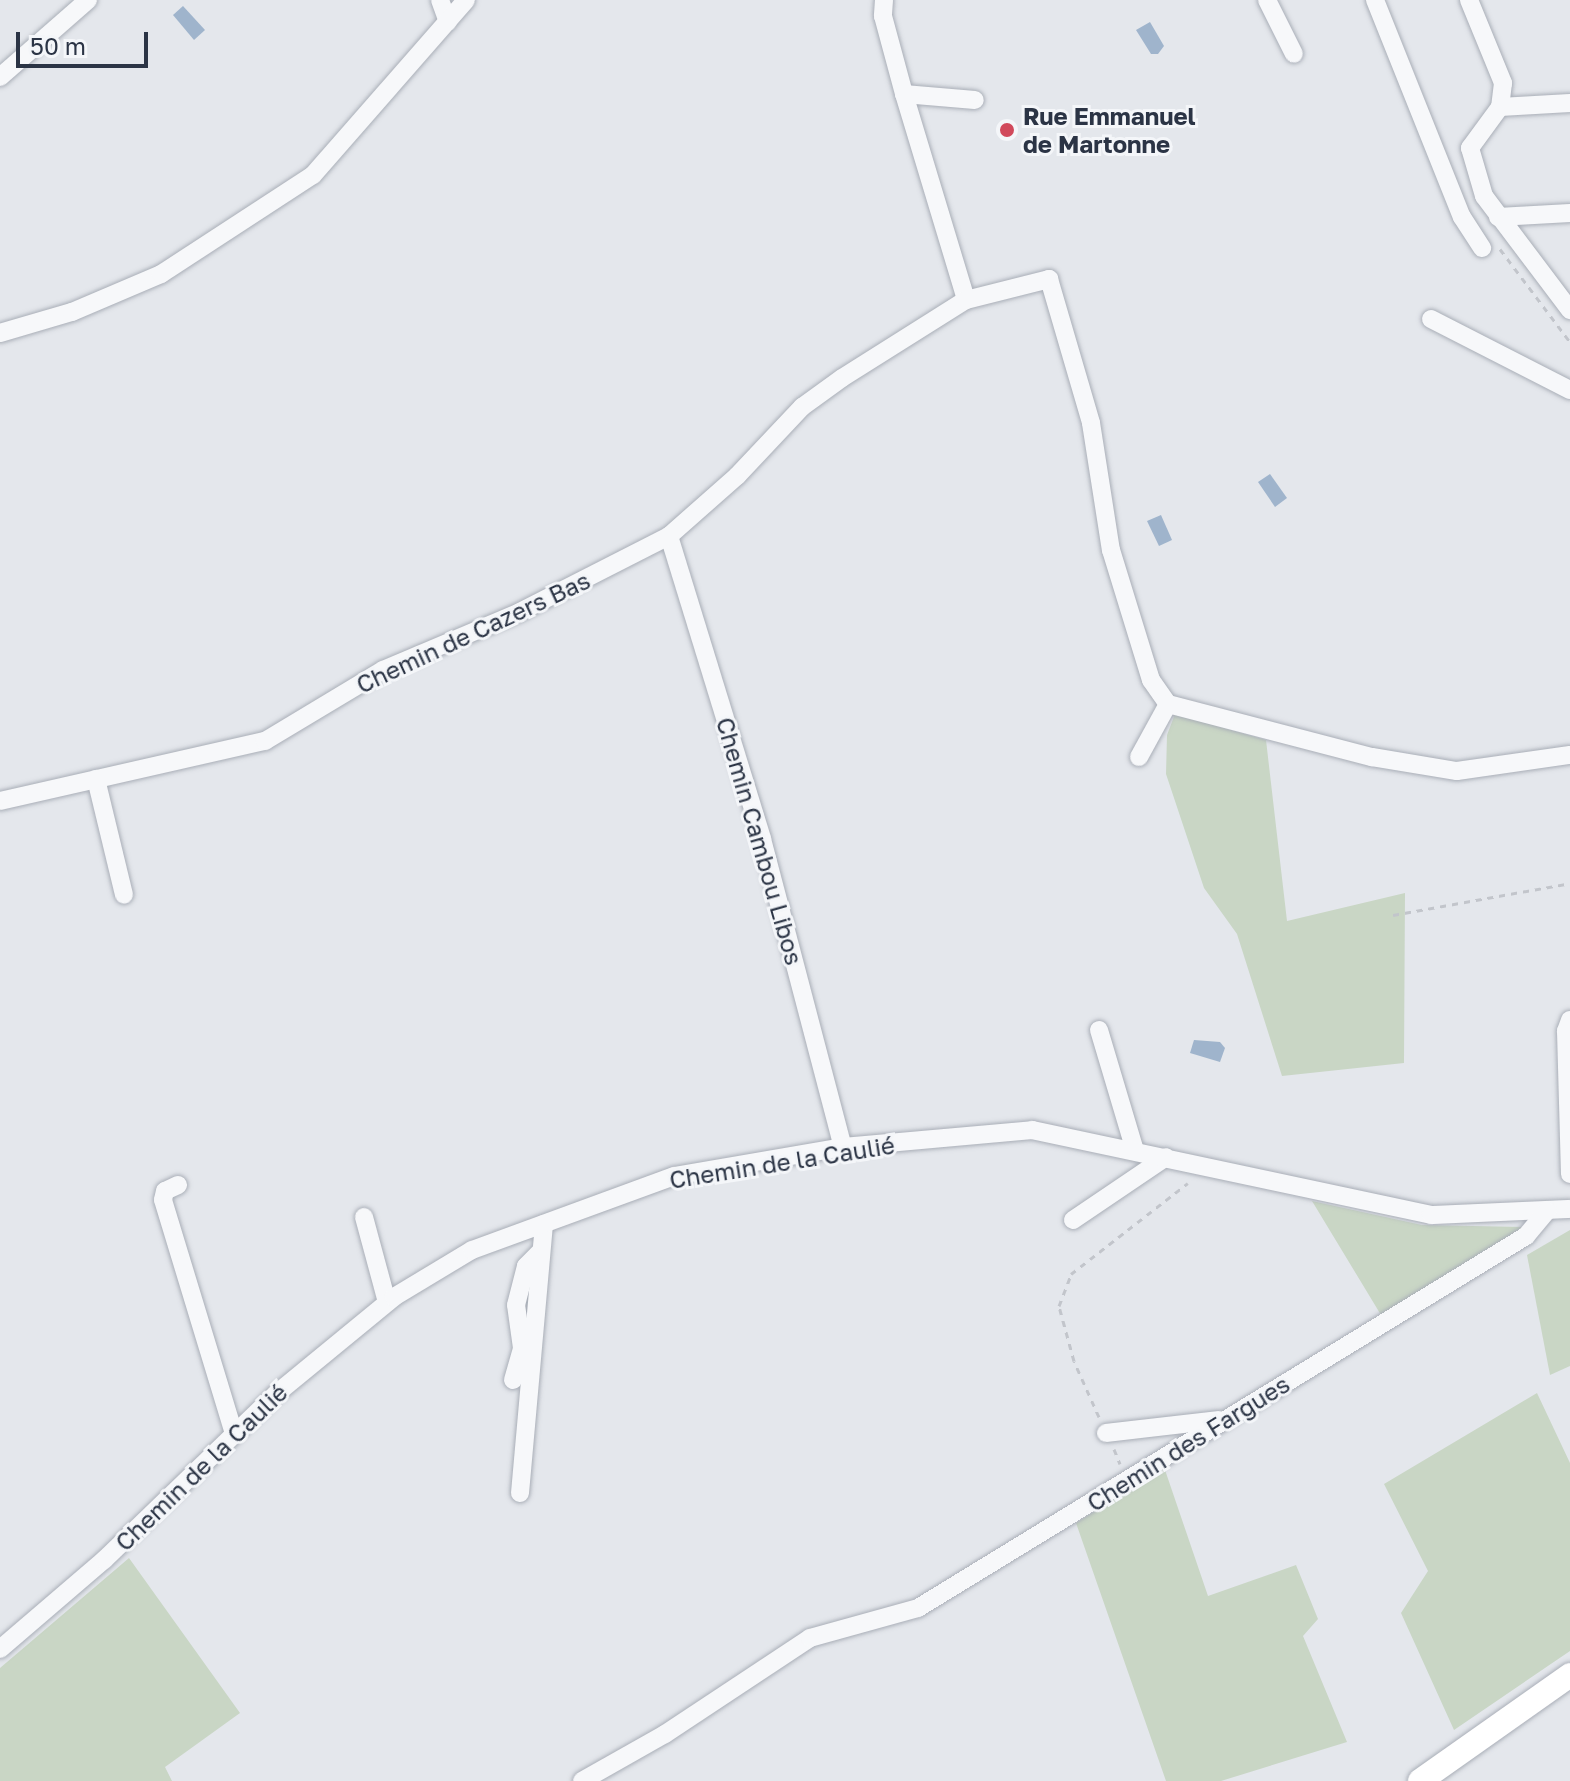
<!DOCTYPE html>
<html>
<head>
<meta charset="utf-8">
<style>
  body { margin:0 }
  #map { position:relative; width:1570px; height:1781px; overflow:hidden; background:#e4e7ec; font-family:"Golos Text",sans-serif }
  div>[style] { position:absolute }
  .green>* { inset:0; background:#c9d6c5 }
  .water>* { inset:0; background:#9fb4cc }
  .path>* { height:3px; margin-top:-1.5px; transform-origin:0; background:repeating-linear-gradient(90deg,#c2c5cb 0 6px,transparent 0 12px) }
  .roads { filter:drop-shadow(0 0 2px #a9aeb7) drop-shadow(0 0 2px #a9aeb7) }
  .minor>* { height:18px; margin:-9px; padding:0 9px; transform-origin:9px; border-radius:9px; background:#f7f8fa }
  .major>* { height:24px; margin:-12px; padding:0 12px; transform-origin:12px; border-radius:12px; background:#fff }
  .dots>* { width:22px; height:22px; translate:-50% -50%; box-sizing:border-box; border:4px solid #f4f6f9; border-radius:50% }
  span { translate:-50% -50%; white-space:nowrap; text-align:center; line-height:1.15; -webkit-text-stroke:6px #f4f6f9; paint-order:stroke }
  .poi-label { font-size:24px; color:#2b3445; font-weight:700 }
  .left { translate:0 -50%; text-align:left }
  .street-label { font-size:24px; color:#2b3445 }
  .scale { position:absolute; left:16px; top:32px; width:132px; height:36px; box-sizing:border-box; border:4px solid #2b3445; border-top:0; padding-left:10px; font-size:24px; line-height:28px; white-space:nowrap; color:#2b3445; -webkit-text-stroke:6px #f4f6f9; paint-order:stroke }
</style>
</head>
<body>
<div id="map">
  <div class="green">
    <div style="clip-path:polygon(1175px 714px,1266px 740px,1287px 921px,1405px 893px,1404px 1063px,1282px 1076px,1237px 934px,1204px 888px,1166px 774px,1167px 735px)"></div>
    <div style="clip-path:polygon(1312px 1201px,1422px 1225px,1523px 1227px,1381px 1315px)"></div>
    <div style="clip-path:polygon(1570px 1230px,1570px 1366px,1550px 1375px,1527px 1255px)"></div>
    <div style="clip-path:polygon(1537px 1393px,1570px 1463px,1570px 1651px,1454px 1730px,1401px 1613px,1428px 1571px,1384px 1484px)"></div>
    <div style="clip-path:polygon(1164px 1467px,1208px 1596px,1296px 1565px,1318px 1619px,1303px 1636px,1347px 1742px,1221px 1781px,1166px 1781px,1076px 1523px)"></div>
    <div style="clip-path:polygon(129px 1558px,240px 1713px,165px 1767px,172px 1781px,0 1781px,0 1668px)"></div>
  </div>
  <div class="water">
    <div style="clip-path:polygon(183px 6px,205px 30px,194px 40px,173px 15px)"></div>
    <div style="clip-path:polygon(1150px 22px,1164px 46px,1158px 54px,1151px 54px,1136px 30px)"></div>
    <div style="clip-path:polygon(1270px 474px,1287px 498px,1275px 507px,1258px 482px)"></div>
    <div style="clip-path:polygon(1161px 515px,1172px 540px,1159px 546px,1147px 521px)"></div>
    <div style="clip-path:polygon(1194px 1040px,1220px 1042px,1225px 1048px,1220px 1062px,1190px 1053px)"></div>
  </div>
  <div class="path">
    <div style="left:1500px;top:249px;width:116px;rotate:53deg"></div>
    <div style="left:1393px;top:915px;width:180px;rotate:-10.2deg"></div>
    <div style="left:1099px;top:1417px;width:61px;rotate:-114.1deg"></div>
    <div style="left:1074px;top:1361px;width:57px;rotate:-105.3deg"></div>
    <div style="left:1059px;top:1306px;width:34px;rotate:-69deg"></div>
    <div style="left:1071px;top:1274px;width:148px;rotate:-37.9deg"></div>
    <div style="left:1114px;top:1449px;width:16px;rotate:68deg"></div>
  </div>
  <div class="roads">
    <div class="minor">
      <div style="left:440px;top:0;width:23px;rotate:70deg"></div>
      <div style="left:884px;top:0;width:16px;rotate:94deg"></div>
      <div style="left:883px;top:16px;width:81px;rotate:74.9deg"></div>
      <div style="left:904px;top:94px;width:215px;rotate:73.2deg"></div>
      <div style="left:1267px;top:0;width:60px;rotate:63.4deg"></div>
      <div style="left:1375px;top:0;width:234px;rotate:68.2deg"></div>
      <div style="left:1462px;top:217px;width:37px;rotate:57deg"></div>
      <div style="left:1469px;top:0;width:90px;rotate:67.7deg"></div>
      <div style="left:1503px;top:83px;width:24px;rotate:97deg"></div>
      <div style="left:1500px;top:107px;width:51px;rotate:126.2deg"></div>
      <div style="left:1470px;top:148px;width:50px;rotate:73.7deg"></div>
      <div style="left:1484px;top:196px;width:143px;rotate:53deg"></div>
      <div style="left:0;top:77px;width:117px;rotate:-41.2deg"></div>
      <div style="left:904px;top:94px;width:71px;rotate:4.8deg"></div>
      <div style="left:1500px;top:107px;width:70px;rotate:-3.3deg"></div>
      <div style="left:1498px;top:217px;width:72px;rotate:-3.2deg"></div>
      <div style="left:1431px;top:319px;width:156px;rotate:27.1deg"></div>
      <div style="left:0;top:333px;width:75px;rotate:-16.3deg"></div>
      <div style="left:72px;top:312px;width:97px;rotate:-23.1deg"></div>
      <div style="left:161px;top:274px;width:181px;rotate:-33.1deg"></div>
      <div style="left:313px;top:175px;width:232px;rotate:-48.8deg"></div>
      <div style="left:669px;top:536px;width:317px;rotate:72.9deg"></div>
      <div style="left:762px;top:839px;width:318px;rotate:75.3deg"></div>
      <div style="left:1139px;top:757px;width:60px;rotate:-61.3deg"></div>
      <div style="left:96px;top:779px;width:119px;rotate:76.4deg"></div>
      <div style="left:0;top:801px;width:272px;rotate:-12.8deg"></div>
      <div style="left:265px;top:741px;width:138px;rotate:-31deg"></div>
      <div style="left:383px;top:670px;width:149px;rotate:-22.9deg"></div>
      <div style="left:520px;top:612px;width:167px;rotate:-27deg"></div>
      <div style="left:669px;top:536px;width:91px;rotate:-41.4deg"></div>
      <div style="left:737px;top:476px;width:95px;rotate:-46.7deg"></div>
      <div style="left:802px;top:407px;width:49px;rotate:-35.9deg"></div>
      <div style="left:842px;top:378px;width:146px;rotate:-32.2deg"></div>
      <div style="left:966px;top:300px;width:86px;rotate:-14.2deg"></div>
      <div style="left:1049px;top:279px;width:150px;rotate:73.7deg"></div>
      <div style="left:1091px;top:423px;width:129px;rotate:81.1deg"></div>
      <div style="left:1111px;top:550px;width:136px;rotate:72.9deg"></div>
      <div style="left:1151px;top:680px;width:29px;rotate:55deg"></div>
      <div style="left:1168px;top:704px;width:211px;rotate:14.6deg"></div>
      <div style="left:1372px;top:757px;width:86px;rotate:9.4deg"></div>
      <div style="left:1457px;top:771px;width:114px;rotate:-8.1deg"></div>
      <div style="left:1570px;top:1020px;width:12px;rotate:110deg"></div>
      <div style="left:1566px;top:1031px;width:143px;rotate:88.4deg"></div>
      <div style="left:1099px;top:1030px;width:126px;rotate:73.4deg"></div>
      <div style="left:178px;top:1185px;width:14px;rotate:155deg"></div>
      <div style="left:165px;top:1191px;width:9px;rotate:103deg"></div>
      <div style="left:163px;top:1200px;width:245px;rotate:73.1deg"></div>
      <div style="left:364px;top:1217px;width:88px;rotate:74.9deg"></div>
      <div style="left:1073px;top:1220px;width:112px;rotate:-34.1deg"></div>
      <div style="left:513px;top:1380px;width:33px;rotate:-74deg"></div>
      <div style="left:522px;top:1348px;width:43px;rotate:-97.9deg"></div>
      <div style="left:516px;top:1305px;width:40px;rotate:-75.6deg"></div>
      <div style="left:526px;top:1266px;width:21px;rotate:-45deg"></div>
      <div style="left:1106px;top:1433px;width:114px;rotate:-6.6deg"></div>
      <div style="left:520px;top:1493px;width:270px;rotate:-84.9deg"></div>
      <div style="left:0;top:1649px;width:137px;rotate:-40.6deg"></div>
      <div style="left:104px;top:1560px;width:239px;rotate:-44deg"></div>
      <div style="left:276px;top:1394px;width:153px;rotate:-39.4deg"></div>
      <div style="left:394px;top:1297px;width:91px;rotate:-31.1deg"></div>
      <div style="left:472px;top:1250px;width:215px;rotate:-20.1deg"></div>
      <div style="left:674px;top:1176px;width:171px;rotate:-9.7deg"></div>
      <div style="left:843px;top:1147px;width:190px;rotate:-5.1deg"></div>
      <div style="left:1032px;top:1130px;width:408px;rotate:12deg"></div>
      <div style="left:1431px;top:1215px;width:139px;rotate:-2.5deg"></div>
      <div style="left:582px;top:1781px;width:95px;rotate:-29.5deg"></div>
      <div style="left:665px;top:1734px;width:174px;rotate:-33.5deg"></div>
      <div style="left:810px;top:1638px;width:112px;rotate:-15.5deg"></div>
      <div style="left:918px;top:1608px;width:713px;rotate:-31.46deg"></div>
      <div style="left:1526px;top:1236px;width:33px;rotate:-50deg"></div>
    </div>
    <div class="major">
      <div style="left:1420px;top:1781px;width:184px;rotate:-35.2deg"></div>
    </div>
  </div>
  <div class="dots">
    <div style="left:1007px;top:130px;background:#d1495b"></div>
  </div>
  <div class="poi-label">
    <span class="left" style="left:1023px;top:130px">Rue Emmanuel<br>de Martonne</span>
  </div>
  <div class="street-label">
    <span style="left:473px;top:632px;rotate:-25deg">Chemin de Cazers Bas</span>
    <span style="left:760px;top:841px;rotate:74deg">Chemin Cambou Libos</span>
    <span style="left:782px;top:1162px;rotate:-9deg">Chemin de la Caulié</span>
    <span style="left:1188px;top:1443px;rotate:-32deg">Chemin des Fargues</span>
    <span style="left:201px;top:1467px;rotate:-44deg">Chemin de la Caulié</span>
  </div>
  <div class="scale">50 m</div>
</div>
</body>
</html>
